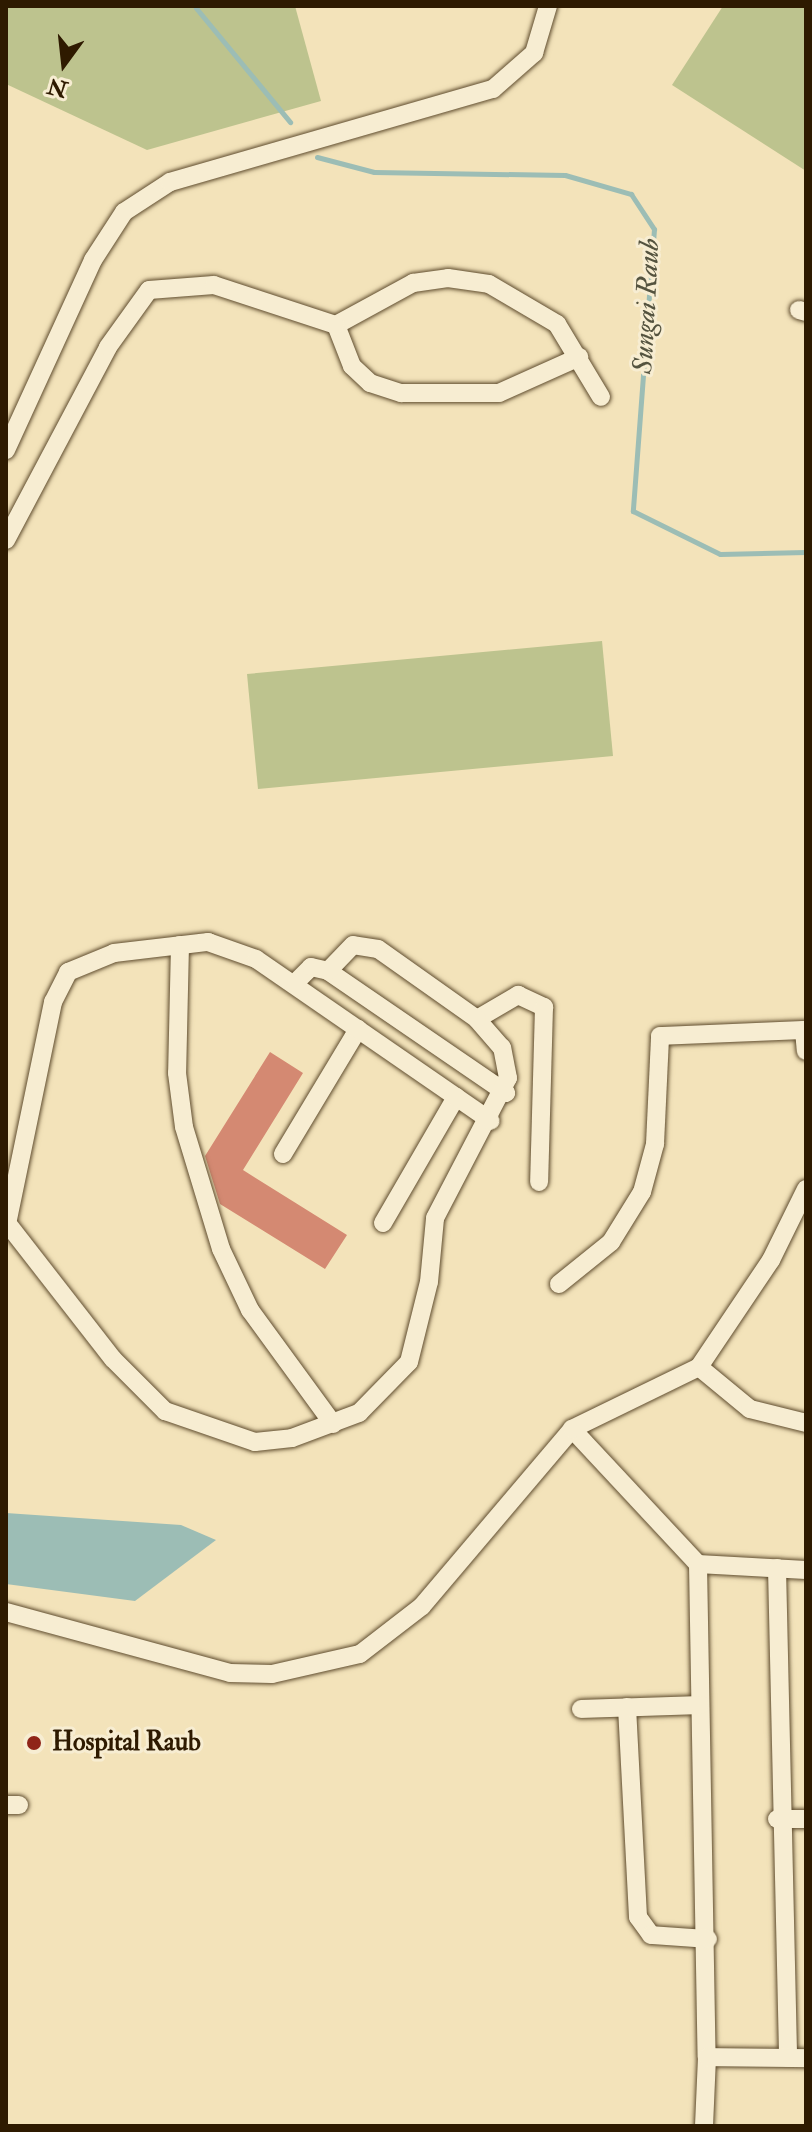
<!DOCTYPE html>
<html>
<head>
<meta charset="utf-8">
<style>
  body { margin:0 }
  #map { position:relative; width:812px; height:2132px; overflow:hidden; background:#f3e3ba; font-family:"IM FELL Double Pica",serif }
  div>[style] { position:absolute }
  .green>* { inset:0; background:#bdc38e }
  .water>* { inset:0; background:#9cbdb5 }
  .stream>* { height:5px; margin:-2.5px; padding:0 2.5px; transform-origin:2.5px; border-radius:2.5px; background:#9cbdb5 }
  .building>* { inset:0; background:#d48972 }
  .roads { filter:drop-shadow(0 0 2px #5f4c2e) drop-shadow(0 0 2px #5f4c2e) }
  .minor>* { height:18px; margin:-9px; padding:0 9px; transform-origin:9px; border-radius:9px; background:#f7edd2 }
  .dots>* { width:22px; height:22px; translate:-50% -50%; box-sizing:border-box; border:4px solid #f7edd2; border-radius:50% }
  span { translate:-50% -50%; white-space:nowrap; text-align:center; line-height:1.15; -webkit-text-stroke:6px #f7edd2; paint-order:stroke }
  .poi-label { font-size:26px; color:#2e1a00; font-weight:700 }
  .left { translate:0 -50%; text-align:left }
  .water-label { font-size:28px; color:#54533f; font-style:italic }
  .frame { position:absolute; inset:0; border:8px solid #2e1a00; pointer-events:none }
  .north { position:absolute; left:24px; top:24px; width:80px; height:80px; -webkit-text-stroke:6px #f7edd2; paint-order:stroke; rotate:195deg; font-size:22px; font-weight:700; line-height:32px; text-align:center; color:#2e1a00 }
  .north::after { content:''; display:block; margin:auto; width:28px; height:36px; background:#2e1a00; clip-path:polygon(50% 0,100% 100%,50% 72%,0 100%) }
</style>
</head>
<body>
<div id="map">
  <div class="green">
    <div style="clip-path:polygon(6px 6px,295px 6px,321px 101px,147px 150px,6px 84px)"></div>
    <div style="clip-path:polygon(723px 6px,806px 6px,806px 171px,672px 85px)"></div>
    <div style="clip-path:polygon(602px 641px,613px 756px,258px 789px,247px 674px)"></div>
  </div>
  <div class="water">
    <div style="clip-path:polygon(6px 1513px,181px 1525px,216px 1540px,135px 1601px,6px 1584px)"></div>
  </div>
  <div class="stream">
    <div style="left:196px;top:8px;width:148px;rotate:50.5deg"></div>
    <div style="left:317px;top:157px;width:59px;rotate:14.7deg"></div>
    <div style="left:374px;top:172px;width:191px;rotate:0.9deg"></div>
    <div style="left:565px;top:175px;width:69px;rotate:16.1deg"></div>
    <div style="left:631px;top:194px;width:42px;rotate:56.7deg"></div>
    <div style="left:654px;top:229px;width:283px;rotate:94.3deg"></div>
    <div style="left:633px;top:511px;width:97px;rotate:26.3deg"></div>
    <div style="left:720px;top:554px;width:86px;rotate:-1.3deg"></div>
  </div>
  <div class="building">
    <div style="clip-path:polygon(270px 1052px,303px 1073px,243px 1170px,347px 1235px,325px 1269px,220px 1204px,205px 1156px)"></div>
  </div>
  <div class="roads">
    <div class="minor">
      <div style="left:799px;top:310px;width:7px;rotate:16deg"></div>
      <div style="left:336px;top:325px;width:88px;rotate:-28.6deg"></div>
      <div style="left:413px;top:283px;width:35px;rotate:-8deg"></div>
      <div style="left:448px;top:278px;width:41px;rotate:8.3deg"></div>
      <div style="left:489px;top:284px;width:79px;rotate:30.5deg"></div>
      <div style="left:557px;top:324px;width:85px;rotate:58.9deg"></div>
      <div style="left:336px;top:325px;width:44px;rotate:68.7deg"></div>
      <div style="left:352px;top:366px;width:25px;rotate:43deg"></div>
      <div style="left:370px;top:383px;width:33px;rotate:18deg"></div>
      <div style="left:401px;top:393px;width:98px"></div>
      <div style="left:499px;top:393px;width:88px;rotate:-24.2deg"></div>
      <div style="left:6px;top:450px;width:209px;rotate:-65.4deg"></div>
      <div style="left:93px;top:260px;width:57px;rotate:-57.1deg"></div>
      <div style="left:124px;top:212px;width:55px;rotate:-33.1deg"></div>
      <div style="left:170px;top:182px;width:336px;rotate:-16.1deg"></div>
      <div style="left:493px;top:89px;width:55px;rotate:-41.3deg"></div>
      <div style="left:534px;top:53px;width:49px;rotate:-73.4deg"></div>
      <div style="left:6px;top:540px;width:218px;rotate:-62.1deg"></div>
      <div style="left:108px;top:347px;width:70px;rotate:-54.3deg"></div>
      <div style="left:149px;top:290px;width:65px;rotate:-4.4deg"></div>
      <div style="left:214px;top:285px;width:128px;rotate:18.2deg"></div>
      <div style="left:180px;top:945px;width:128px;rotate:91.3deg"></div>
      <div style="left:177px;top:1073px;width:54px;rotate:82.6deg"></div>
      <div style="left:184px;top:1127px;width:127px;rotate:73.1deg"></div>
      <div style="left:221px;top:1249px;width:68px;rotate:64.6deg"></div>
      <div style="left:250px;top:1310px;width:141px;rotate:53.9deg"></div>
      <div style="left:294px;top:984px;width:24px;rotate:-45deg"></div>
      <div style="left:311px;top:967px;width:17px;rotate:13deg"></div>
      <div style="left:328px;top:971px;width:216px;rotate:34.4deg"></div>
      <div style="left:477px;top:1019px;width:48px;rotate:-30.3deg"></div>
      <div style="left:518px;top:995px;width:29px;rotate:25deg"></div>
      <div style="left:544px;top:1007px;width:175px;rotate:91.6deg"></div>
      <div style="left:804px;top:1030px;width:21px;rotate:85deg"></div>
      <div style="left:283px;top:1154px;width:146px;rotate:-59deg"></div>
      <div style="left:7px;top:1223px;width:172px;rotate:52.1deg"></div>
      <div style="left:113px;top:1359px;width:74px;rotate:45deg"></div>
      <div style="left:165px;top:1411px;width:95px;rotate:19deg"></div>
      <div style="left:255px;top:1442px;width:37px;rotate:-6deg"></div>
      <div style="left:292px;top:1438px;width:72px;rotate:-20.5deg"></div>
      <div style="left:359px;top:1413px;width:71px;rotate:-45.6deg"></div>
      <div style="left:409px;top:1362px;width:82px;rotate:-76deg"></div>
      <div style="left:429px;top:1282px;width:64px;rotate:-84.6deg"></div>
      <div style="left:435px;top:1218px;width:158px;rotate:-62.5deg"></div>
      <div style="left:508px;top:1078px;width:31px;rotate:-101deg"></div>
      <div style="left:502px;top:1048px;width:38px;rotate:-131deg"></div>
      <div style="left:477px;top:1019px;width:121px;rotate:-144.7deg"></div>
      <div style="left:378px;top:949px;width:25px;rotate:-171deg"></div>
      <div style="left:353px;top:945px;width:36px;rotate:134deg"></div>
      <div style="left:383px;top:1223px;width:146px;rotate:-59.9deg"></div>
      <div style="left:6px;top:1229px;width:232px;rotate:-78.3deg"></div>
      <div style="left:53px;top:1002px;width:34px;rotate:-63deg"></div>
      <div style="left:68px;top:972px;width:50px;rotate:-22.4deg"></div>
      <div style="left:114px;top:953px;width:95px;rotate:-6.7deg"></div>
      <div style="left:208px;top:942px;width:51px;rotate:19.5deg"></div>
      <div style="left:256px;top:959px;width:285px;rotate:34.6deg"></div>
      <div style="left:559px;top:1284px;width:67px;rotate:-38.9deg"></div>
      <div style="left:611px;top:1242px;width:59px;rotate:-58.2deg"></div>
      <div style="left:642px;top:1192px;width:50px;rotate:-74.8deg"></div>
      <div style="left:655px;top:1144px;width:108px;rotate:-87.3deg"></div>
      <div style="left:660px;top:1036px;width:146px;rotate:-2.4deg"></div>
      <div style="left:699px;top:1367px;width:66px;rotate:39.5deg"></div>
      <div style="left:750px;top:1409px;width:58px;rotate:14deg"></div>
      <div style="left:572px;top:1429px;width:185px;rotate:47deg"></div>
      <div style="left:698px;top:1564px;width:108px;rotate:3.2deg"></div>
      <div style="left:698px;top:1564px;width:493px;rotate:89deg"></div>
      <div style="left:777px;top:1568px;width:490px;rotate:88.7deg"></div>
      <div style="left:6px;top:1612px;width:232px;rotate:15.2deg"></div>
      <div style="left:230px;top:1673px;width:42px;rotate:1.4deg"></div>
      <div style="left:272px;top:1674px;width:90px;rotate:-12.8deg"></div>
      <div style="left:360px;top:1654px;width:78px;rotate:-37.7deg"></div>
      <div style="left:422px;top:1606px;width:232px;rotate:-49.7deg"></div>
      <div style="left:572px;top:1429px;width:141px;rotate:-26deg"></div>
      <div style="left:699px;top:1367px;width:129px;rotate:-56.1deg"></div>
      <div style="left:771px;top:1260px;width:79px;rotate:-63.8deg"></div>
      <div style="left:627px;top:1707px;width:210px;rotate:87deg"></div>
      <div style="left:638px;top:1917px;width:22px;rotate:54deg"></div>
      <div style="left:651px;top:1935px;width:57px;rotate:4deg"></div>
      <div style="left:581px;top:1709px;width:119px;rotate:-1.9deg"></div>
      <div style="left:6px;top:1805px;width:13px"></div>
      <div style="left:777px;top:1819px;width:29px"></div>
      <div style="left:704px;top:2126px;width:69px;rotate:-87.5deg"></div>
      <div style="left:707px;top:2057px;width:99px;rotate:0.6deg"></div>
    </div>
  </div>
  <div class="dots">
    <div style="left:34px;top:1743px;background:#8f2418"></div>
  </div>
  <div class="poi-label">
    <span class="left" style="left:52px;top:1743px">Hospital Raub</span>
  </div>
  <div class="water-label">
    <span style="left:647px;top:306px;rotate:-87deg">Sungai Raub</span>
  </div>
  <div class="frame"></div>
  <div class="north">N</div>
</div>
</body>
</html>
